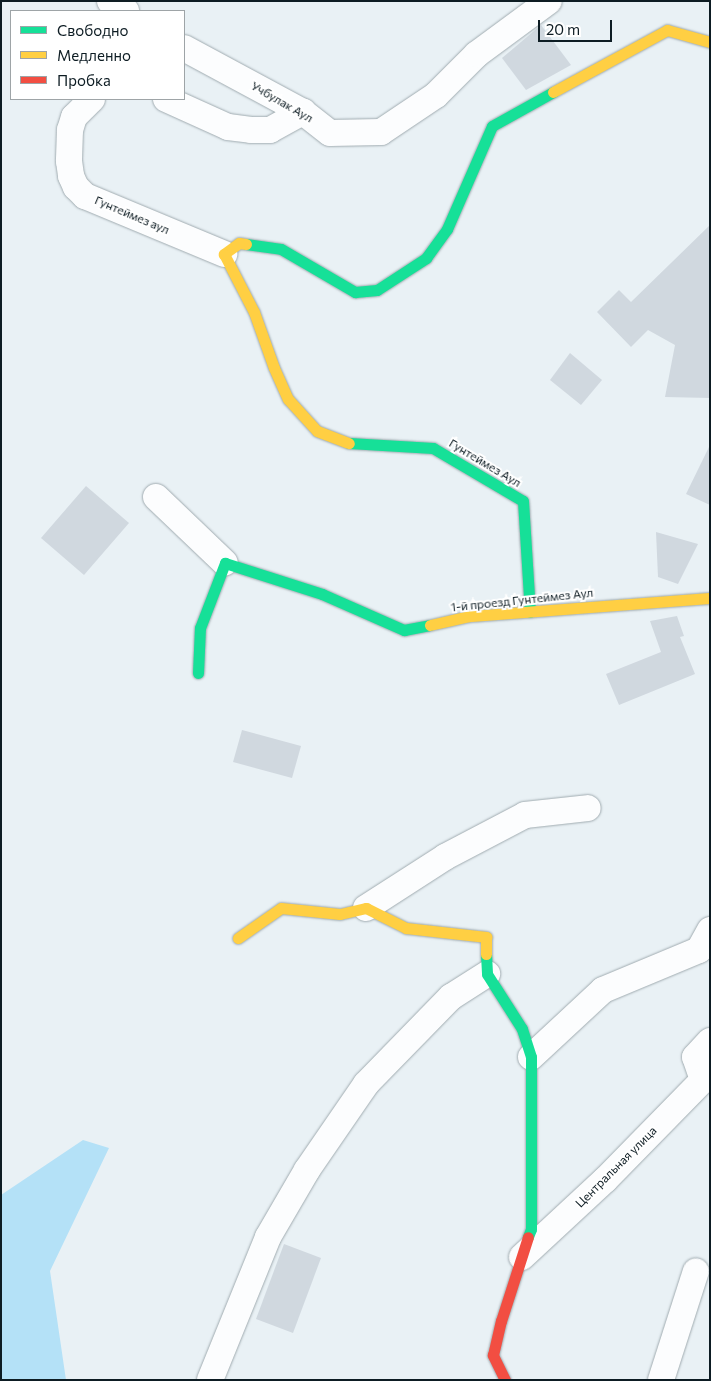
<!DOCTYPE html>
<html>
<head>
<meta charset="utf-8">
<style>
  body { margin:0 }
  #map { position:relative; width:711px; height:1381px; overflow:hidden; background:#e9f1f5; font-family:Commissioner,sans-serif }
  div>[style] { position:absolute }
  .green>* { inset:0; background:#b4e1f7 }
  .building>* { inset:0; background:#d0d8df }
  .roads { filter:drop-shadow(0 0 1px #a0abb0) drop-shadow(0 0 1px #a0abb0) }
  .street>* { height:26px; margin:-13px; padding:0 13px; transform-origin:13px; border-radius:13px; background:#fcfdfe }
  .fast>* { height:11px; margin:-5.5px; padding:0 5.5px; transform-origin:5.5px; border-radius:5.5px; background:#16e098 }
  .slow>* { height:11px; margin:-5.5px; padding:0 5.5px; transform-origin:5.5px; border-radius:5.5px; background:#ffcf43 }
  .jam>* { height:11px; margin:-5.5px; padding:0 5.5px; transform-origin:5.5px; border-radius:5.5px; background:#f24e42 }
  span { translate:-50% -50%; white-space:nowrap; text-align:center; line-height:1.15; -webkit-text-stroke:4px #fff; paint-order:stroke }
  .street-label { font-size:12px; color:#0d1c23 }
  .frame { position:absolute; inset:0; border:2px solid #0d1c23; pointer-events:none }
  .legend { position:absolute; left:10px; top:10px; width:175px; height:90px; box-sizing:border-box; background:#fff; border:1px solid #9ea4a7; margin:0; padding:6px 9px; list-style:none; font-size:15px; color:#0d1c23 }
  .legend li { display:flex; align-items:center; gap:10px; height:25px }
  .legend b { width:25px; border:1px solid #9ea4a7 }
  .scale { position:absolute; left:538px; top:20px; width:74px; height:22px; box-sizing:border-box; border:2px solid #0d1c23; border-top:0; padding-left:6px; font-size:15px; line-height:18px; white-space:nowrap; color:#0d1c23; -webkit-text-stroke:4px #fff; paint-order:stroke }
</style>
</head>
<body>
<div id="map">
  <div class="green">
    <div style="clip-path:polygon(83px 1140px,109px 1148px,50px 1271px,66px 1380px,1px 1380px,1px 1195px)"></div>
  </div>
  <div class="building">
    <div style="clip-path:polygon(541px 25px,571px 65px,526px 90px,502px 58px)"></div>
    <div style="clip-path:polygon(710px 225px,710px 398px,665px 397px,675px 345px,648px 330px,631px 347px,597px 312px,619px 290px,631px 302px)"></div>
    <div style="clip-path:polygon(570px 353px,602px 380px,581px 405px,550px 380px)"></div>
    <div style="clip-path:polygon(710px 445px,710px 505px,686px 494px)"></div>
    <div style="clip-path:polygon(86px 486px,129px 523px,84px 575px,41px 538px)"></div>
    <div style="clip-path:polygon(656px 532px,698px 544px,678px 584px,658px 577px)"></div>
    <div style="clip-path:polygon(677px 616px,684px 636px,680px 637px,695px 674px,619px 705px,606px 674px,661px 652px,650px 621px)"></div>
    <div style="clip-path:polygon(242px 730px,301px 746px,292px 778px,233px 762px)"></div>
    <div style="clip-path:polygon(284px 1244px,321px 1258px,293px 1333px,256px 1319px)"></div>
  </div>
  <div class="roads">
    <div class="street">
      <div style="left:110px;top:1px;width:19px;rotate:32deg"></div>
      <div style="left:184px;top:48px;width:135px;rotate:28.3deg"></div>
      <div style="left:303px;top:112px;width:34px;rotate:38deg"></div>
      <div style="left:330px;top:133px;width:51px;rotate:-1.1deg"></div>
      <div style="left:381px;top:132px;width:66px;rotate:-33.9deg"></div>
      <div style="left:436px;top:95px;width:58px;rotate:-45deg"></div>
      <div style="left:477px;top:54px;width:89px;rotate:-36.4deg"></div>
      <div style="left:92px;top:99px;width:25px;rotate:135deg"></div>
      <div style="left:74px;top:117px;width:14px;rotate:107deg"></div>
      <div style="left:70px;top:130px;width:31px;rotate:92deg"></div>
      <div style="left:69px;top:161px;width:15px;rotate:82deg"></div>
      <div style="left:71px;top:176px;width:12px;rotate:66deg"></div>
      <div style="left:76px;top:187px;width:13px;rotate:45deg"></div>
      <div style="left:85px;top:196px;width:151px;rotate:22.6deg"></div>
      <div style="left:166px;top:99px;width:68px;rotate:24.3deg"></div>
      <div style="left:228px;top:127px;width:23px;rotate:7deg"></div>
      <div style="left:251px;top:130px;width:19px"></div>
      <div style="left:270px;top:130px;width:38px;rotate:-29deg"></div>
      <div style="left:156px;top:497px;width:95px;rotate:43.7deg"></div>
      <div style="left:366px;top:908px;width:94px;rotate:-32.8deg"></div>
      <div style="left:445px;top:857px;width:90px;rotate:-27.7deg"></div>
      <div style="left:525px;top:815px;width:63px;rotate:-6.3deg"></div>
      <div style="left:531px;top:1057px;width:98px;rotate:-42.9deg"></div>
      <div style="left:603px;top:990px;width:104px;rotate:-22.6deg"></div>
      <div style="left:699px;top:950px;width:23px;rotate:-61deg"></div>
      <div style="left:703px;top:1080px;width:24px;rotate:-109deg"></div>
      <div style="left:695px;top:1057px;width:22px;rotate:-47deg"></div>
      <div style="left:522px;top:1257px;width:113px;rotate:-42.9deg"></div>
      <div style="left:605px;top:1180px;width:140px;rotate:-45.6deg"></div>
      <div style="left:703px;top:1080px;width:8px;rotate:-30deg"></div>
      <div style="left:210px;top:1380px;width:154px;rotate:-67.9deg"></div>
      <div style="left:268px;top:1237px;width:78px;rotate:-59.8deg"></div>
      <div style="left:307px;top:1170px;width:104px;rotate:-55.5deg"></div>
      <div style="left:366px;top:1084px;width:122px;rotate:-45.7deg"></div>
      <div style="left:451px;top:997px;width:43px;rotate:-32.6deg"></div>
      <div style="left:661px;top:1380px;width:114px;rotate:-72.2deg"></div>
    </div>
    <div class="fast">
      <div style="left:246px;top:244px;width:35px;rotate:8deg"></div>
      <div style="left:281px;top:249px;width:86px;rotate:30.2deg"></div>
      <div style="left:355px;top:292px;width:22px;rotate:-5deg"></div>
      <div style="left:377px;top:290px;width:59px;rotate:-33.1deg"></div>
      <div style="left:426px;top:258px;width:36px;rotate:-54deg"></div>
      <div style="left:447px;top:229px;width:112px;rotate:-66.4deg"></div>
      <div style="left:492px;top:126px;width:70px;rotate:-29.1deg"></div>
      <div style="left:349px;top:443px;width:84px;rotate:3.4deg"></div>
      <div style="left:433px;top:448px;width:104px;rotate:30.5deg"></div>
      <div style="left:523px;top:501px;width:111px;rotate:86.4deg"></div>
      <div style="left:198px;top:673px;width:45px;rotate:-87.5deg"></div>
      <div style="left:200px;top:628px;width:70px;rotate:-69deg"></div>
      <div style="left:225px;top:563px;width:102px;rotate:17.7deg"></div>
      <div style="left:322px;top:594px;width:90px;rotate:23.7deg"></div>
      <div style="left:404px;top:630px;width:26px;rotate:-11deg"></div>
      <div style="left:486px;top:954px;width:20px;rotate:87deg"></div>
      <div style="left:487px;top:974px;width:65px;rotate:57.5deg"></div>
      <div style="left:522px;top:1029px;width:29px;rotate:72deg"></div>
      <div style="left:531px;top:1057px;width:172px;rotate:90deg"></div>
      <div style="left:531px;top:1229px;width:9px;rotate:111deg"></div>
    </div>
    <div class="slow">
      <div style="left:553px;top:92px;width:130px;rotate:-28.5deg"></div>
      <div style="left:667px;top:30px;width:45px;rotate:15.6deg"></div>
      <div style="left:246px;top:244px;width:7px;rotate:-172deg"></div>
      <div style="left:239px;top:243px;width:19px;rotate:144deg"></div>
      <div style="left:224px;top:254px;width:65px;rotate:62.7deg"></div>
      <div style="left:254px;top:312px;width:59px;rotate:70.3deg"></div>
      <div style="left:274px;top:368px;width:34px;rotate:66deg"></div>
      <div style="left:288px;top:399px;width:43px;rotate:47.8deg"></div>
      <div style="left:317px;top:431px;width:34px;rotate:21deg"></div>
      <div style="left:430px;top:625px;width:41px;rotate:-12.7deg"></div>
      <div style="left:470px;top:616px;width:241px;rotate:-4.3deg"></div>
      <div style="left:238px;top:938px;width:52px;rotate:-34.9deg"></div>
      <div style="left:281px;top:908px;width:59px;rotate:5.8deg"></div>
      <div style="left:340px;top:914px;width:27px;rotate:-13deg"></div>
      <div style="left:366px;top:908px;width:45px;rotate:26.6deg"></div>
      <div style="left:406px;top:928px;width:81px;rotate:6.4deg"></div>
      <div style="left:486px;top:937px;width:17px;rotate:90deg"></div>
    </div>
    <div class="jam">
      <div style="left:505px;top:1380px;width:28px;rotate:-116deg"></div>
      <div style="left:493px;top:1355px;width:35px;rotate:-77deg"></div>
      <div style="left:501px;top:1321px;width:88px;rotate:-72.2deg"></div>
    </div>
  </div>
  <div class="street-label">
    <span style="left:282px;top:102px;rotate:30deg">Учбулак Аул</span>
    <span style="left:132px;top:215px;rotate:23deg">Гунтеймез аул</span>
    <span style="left:485px;top:463px;rotate:31deg">Гунтеймез Аул</span>
    <span style="left:522px;top:600px;rotate:-6deg">1-й проезд Гунтеймез Аул</span>
    <span style="left:616px;top:1167px;rotate:-45deg">Центральная улица</span>
  </div>
  <div class="frame"></div>
  <ul class="legend">
  <li><b style="height:6px;background:#16e098"></b>Свободно</li>
  <li><b style="height:6px;background:#ffcf43"></b>Медленно</li>
  <li><b style="height:6px;background:#f24e42"></b>Пробка</li>
  </ul>
  <div class="scale">20 m</div>
</div>
</body>
</html>
